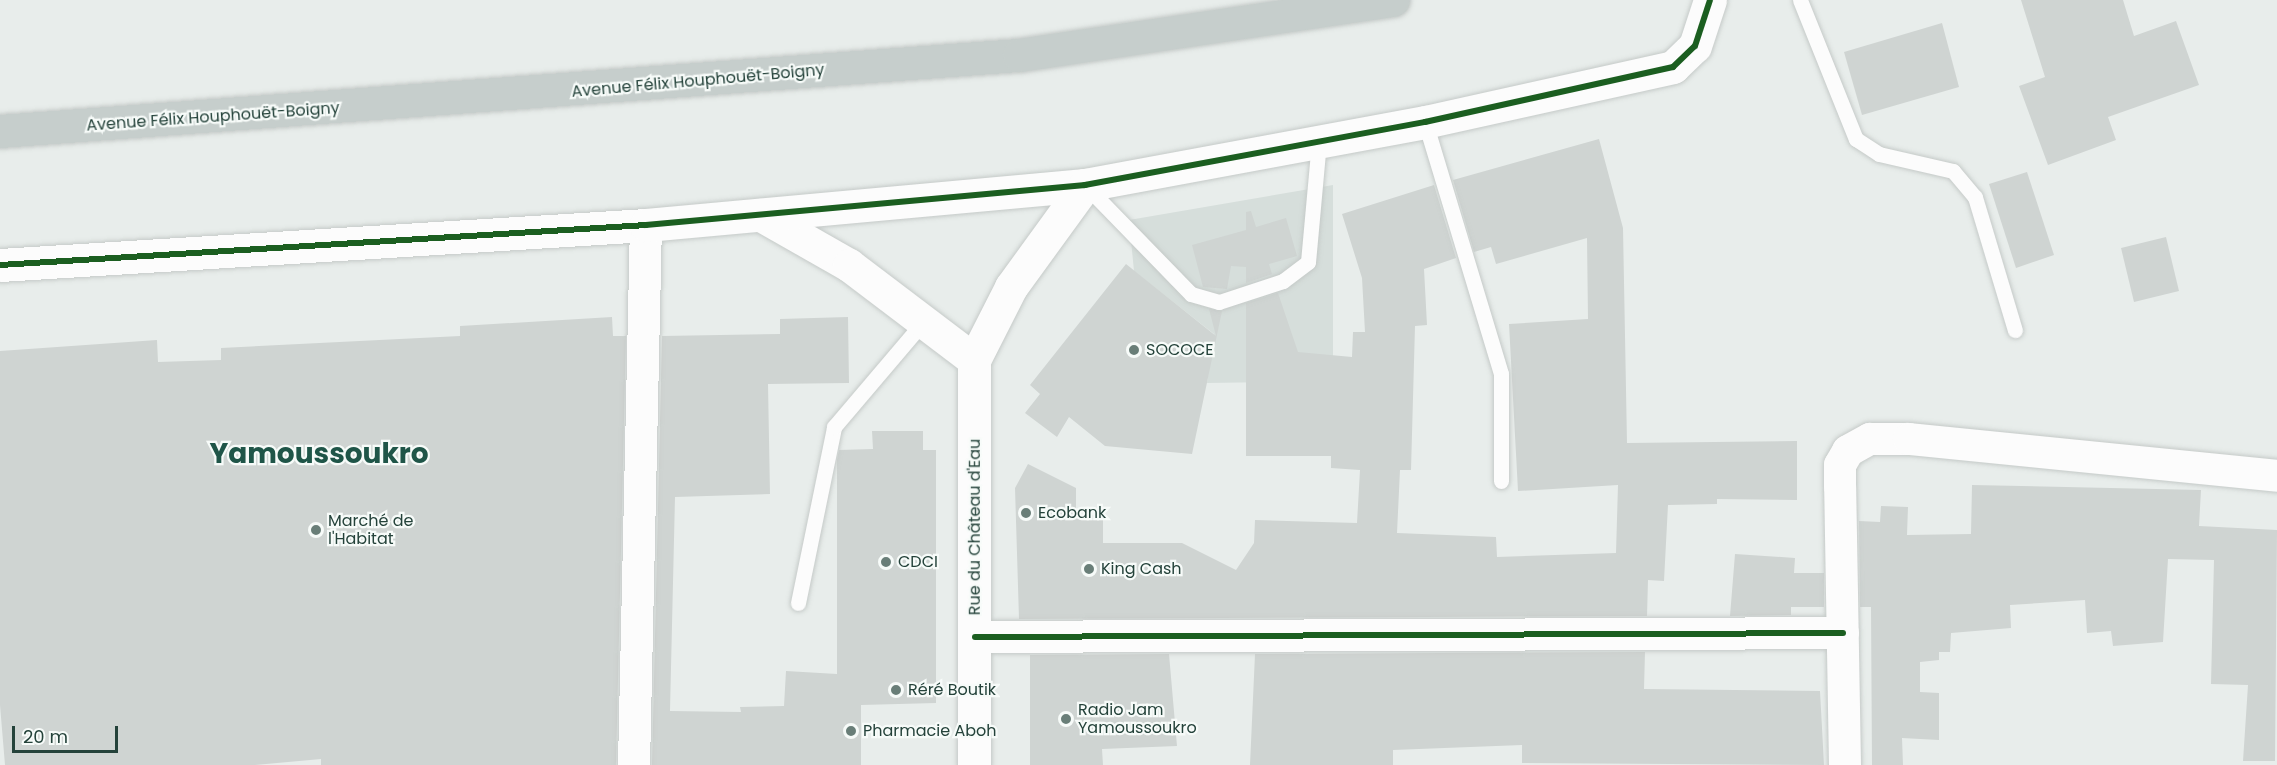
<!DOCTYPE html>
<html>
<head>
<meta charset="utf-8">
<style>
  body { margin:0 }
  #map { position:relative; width:2277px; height:765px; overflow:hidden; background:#e8edeb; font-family:Poppins,sans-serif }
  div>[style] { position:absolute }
  .built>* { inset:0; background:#d6dedb }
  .building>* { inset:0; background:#cfd4d2 }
  .roads { filter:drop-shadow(0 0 2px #c5cac8) drop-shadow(0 0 2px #c5cac8) }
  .service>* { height:15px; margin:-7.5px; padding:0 7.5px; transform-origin:7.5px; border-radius:7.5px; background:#fcfcfc }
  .minor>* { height:32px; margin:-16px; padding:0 16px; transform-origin:16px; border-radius:16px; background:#fcfcfc }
  .tertiary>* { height:33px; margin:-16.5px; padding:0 16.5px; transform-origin:16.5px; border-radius:16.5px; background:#fcfcfc }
  .trunk>* { height:33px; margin:-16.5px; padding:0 16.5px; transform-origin:16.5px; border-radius:16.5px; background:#c6cecc }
  .cycleway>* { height:6px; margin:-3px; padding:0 3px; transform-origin:3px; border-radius:3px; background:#1b5e20 }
  .dots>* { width:16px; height:16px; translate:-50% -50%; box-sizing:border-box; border:3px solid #f7fbf9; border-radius:50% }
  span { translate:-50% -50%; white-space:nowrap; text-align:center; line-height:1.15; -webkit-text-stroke:4.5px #f7fbf9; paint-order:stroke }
  .street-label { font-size:16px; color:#24423a }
  .poi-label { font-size:16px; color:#24423a }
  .left { translate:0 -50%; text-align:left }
  .town-label { font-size:28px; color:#1f5548; font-weight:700 }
  .scale { position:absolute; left:12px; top:726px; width:106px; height:27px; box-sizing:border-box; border:3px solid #24423a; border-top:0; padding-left:8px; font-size:18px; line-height:21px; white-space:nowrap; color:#24423a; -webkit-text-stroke:4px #f7fbf9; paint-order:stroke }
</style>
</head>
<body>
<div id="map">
  <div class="built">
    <div style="clip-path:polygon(1333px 185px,1333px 381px,1207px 383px,1214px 334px,1134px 271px,1129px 220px)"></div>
  </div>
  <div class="building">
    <div style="clip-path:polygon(2021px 0,2123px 0,2134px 36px,2176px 21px,2199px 85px,2108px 117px,2116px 140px,2048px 165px,2019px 86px,2045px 77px)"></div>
    <div style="clip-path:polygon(1942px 23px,1959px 87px,1862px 115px,1844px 52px)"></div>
    <div style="clip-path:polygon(1599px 139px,1623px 228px,1627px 443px,1797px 441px,1797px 500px,1717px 499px,1717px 504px,1668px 505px,1664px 581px,1648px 580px,1647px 616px,1019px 619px,1015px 488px,1028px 464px,1076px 488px,1076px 515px,1103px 515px,1103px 543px,1182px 543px,1236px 570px,1254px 543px,1255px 520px,1357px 523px,1360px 470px,1331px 468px,1331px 456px,1246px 456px,1246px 303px,1278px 293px,1298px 352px,1352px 357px,1353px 332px,1365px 332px,1362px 278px,1342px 214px,1434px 185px,1456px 258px,1424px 269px,1427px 325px,1415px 326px,1411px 470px,1400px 470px,1397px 533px,1496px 537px,1497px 557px,1616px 553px,1618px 485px,1518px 491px,1509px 324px,1588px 319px,1587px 238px,1496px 264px,1491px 247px,1474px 252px,1453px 180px)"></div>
    <div style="clip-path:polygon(2027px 172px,2054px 255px,2016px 268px,1989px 184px)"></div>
    <div style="clip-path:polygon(1251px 211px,1256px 227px,1286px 218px,1297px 256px,1269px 264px,1272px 274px,1246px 283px,1246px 267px,1231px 266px,1227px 289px,1203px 287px,1192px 245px,1246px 230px,1246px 212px)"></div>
    <div style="clip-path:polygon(2166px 237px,2179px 291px,2134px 302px,2121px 248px)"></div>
    <div style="clip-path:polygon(1126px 264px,1216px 336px,1209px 309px,1222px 311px,1192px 454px,1105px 446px,1069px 417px,1057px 437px,1025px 413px,1040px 394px,1030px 385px)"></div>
    <div style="clip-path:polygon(612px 317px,613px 336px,626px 336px,616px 765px,321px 765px,321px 759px,255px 765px,5px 765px,0 705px,0 351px,157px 340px,158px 362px,221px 360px,221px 348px,460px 336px,460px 326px)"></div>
    <div style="clip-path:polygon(848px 317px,849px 383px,768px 384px,770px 494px,675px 497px,670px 711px,741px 712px,740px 707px,784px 706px,786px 671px,837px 674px,837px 460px,839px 450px,873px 449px,872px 431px,923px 431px,923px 450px,936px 450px,936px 703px,861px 705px,861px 765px,652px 765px,662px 336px,780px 334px,780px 319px)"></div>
    <div style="clip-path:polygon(1972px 485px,2201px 490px,2199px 526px,2277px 530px,2275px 761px,2243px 761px,2248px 685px,2211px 684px,2214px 560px,2168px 559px,2163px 642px,2113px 646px,2111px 631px,2087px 633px,2085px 600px,2010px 605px,2011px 628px,1951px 633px,1950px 652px,1939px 652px,1939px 660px,1920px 662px,1920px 692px,1939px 693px,1939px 740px,1902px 738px,1903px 765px,1872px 765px,1871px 607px,1860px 607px,1859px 521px,1880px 522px,1881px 506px,1908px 507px,1907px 535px,1971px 534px)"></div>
    <div style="clip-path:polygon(1735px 554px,1795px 558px,1794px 573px,1824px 573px,1824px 607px,1791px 607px,1791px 615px,1730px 616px)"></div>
    <div style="clip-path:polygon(1645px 652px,1644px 689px,1820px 691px,1824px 765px,1522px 763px,1522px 745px,1393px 750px,1393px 765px,1250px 765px,1255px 654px)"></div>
    <div style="clip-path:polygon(1169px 654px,1177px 746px,1102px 749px,1103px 765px,1030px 765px,1030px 655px)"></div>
  </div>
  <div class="roads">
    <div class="service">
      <div style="left:1800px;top:0;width:150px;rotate:68.1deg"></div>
      <div style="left:1856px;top:139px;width:27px;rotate:33deg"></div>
      <div style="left:1879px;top:154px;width:76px;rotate:12.9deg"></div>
      <div style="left:1953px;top:171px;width:34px;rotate:50deg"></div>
      <div style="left:1975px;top:197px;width:139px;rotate:73.3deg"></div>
      <div style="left:1425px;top:122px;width:263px;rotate:73.2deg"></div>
      <div style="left:1501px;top:374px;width:107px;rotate:90deg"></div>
      <div style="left:1085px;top:185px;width:152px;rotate:45.8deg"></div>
      <div style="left:1191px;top:294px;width:29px;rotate:16deg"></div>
      <div style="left:1219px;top:302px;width:67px;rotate:-18.2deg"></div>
      <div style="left:1283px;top:281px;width:31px;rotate:-37deg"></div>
      <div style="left:1308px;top:262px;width:121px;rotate:-84.8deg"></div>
      <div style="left:798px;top:603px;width:180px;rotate:-78.4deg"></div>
      <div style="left:834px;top:427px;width:138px;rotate:-49.7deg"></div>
    </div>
    <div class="minor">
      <div style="left:975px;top:637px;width:868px;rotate:-0.26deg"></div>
      <div style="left:634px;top:765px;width:540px;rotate:-88.73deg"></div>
      <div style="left:1845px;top:765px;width:278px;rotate:-91deg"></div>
      <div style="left:1840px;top:487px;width:22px;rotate:-90deg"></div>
      <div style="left:1840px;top:465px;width:16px;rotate:-60deg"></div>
      <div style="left:1848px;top:451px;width:25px;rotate:-29deg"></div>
      <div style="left:1870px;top:439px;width:39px"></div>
      <div style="left:1909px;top:439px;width:370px;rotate:5.7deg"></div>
    </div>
    <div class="tertiary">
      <div style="left:761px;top:215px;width:101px;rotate:29.6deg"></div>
      <div style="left:849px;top:265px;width:157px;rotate:37.2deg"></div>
      <div style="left:0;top:265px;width:647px;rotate:-3.54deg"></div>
      <div style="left:646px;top:225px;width:441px;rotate:-5.2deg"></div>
      <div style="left:1085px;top:185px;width:346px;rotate:-10.5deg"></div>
      <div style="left:1425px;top:122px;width:254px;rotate:-12.5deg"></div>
      <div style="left:1673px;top:67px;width:30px;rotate:-44deg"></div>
      <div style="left:1695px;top:46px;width:48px;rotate:-71.9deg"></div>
      <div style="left:974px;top:765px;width:405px;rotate:-90deg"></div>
      <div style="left:974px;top:360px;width:82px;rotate:-63.1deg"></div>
      <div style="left:1011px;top:287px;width:126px;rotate:-54deg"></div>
    </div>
    <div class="trunk">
      <div style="left:0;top:131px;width:1022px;rotate:-4.27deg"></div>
      <div style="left:1019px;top:55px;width:378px;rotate:-8.4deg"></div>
    </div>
  </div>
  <div class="cycleway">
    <div style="left:0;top:265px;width:647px;rotate:-3.54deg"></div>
    <div style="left:646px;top:225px;width:441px;rotate:-5.2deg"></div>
    <div style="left:1085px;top:185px;width:346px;rotate:-10.5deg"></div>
    <div style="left:1425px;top:122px;width:254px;rotate:-12.5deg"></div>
    <div style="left:1673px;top:67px;width:30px;rotate:-44deg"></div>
    <div style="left:1695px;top:46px;width:48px;rotate:-71.9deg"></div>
    <div style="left:975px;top:637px;width:868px;rotate:-0.26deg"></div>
  </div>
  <div class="dots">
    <div style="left:1134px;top:350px;background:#697e78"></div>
    <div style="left:1026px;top:513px;background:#697e78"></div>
    <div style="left:316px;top:530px;background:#697e78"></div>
    <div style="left:886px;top:562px;background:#697e78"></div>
    <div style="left:1089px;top:569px;background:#697e78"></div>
    <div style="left:896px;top:690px;background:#697e78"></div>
    <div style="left:1066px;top:719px;background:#697e78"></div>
    <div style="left:851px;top:731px;background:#697e78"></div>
  </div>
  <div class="street-label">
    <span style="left:698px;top:81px;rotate:-5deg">Avenue Félix Houphouët-Boigny</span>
    <span style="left:213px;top:117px;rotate:-4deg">Avenue Félix Houphouët-Boigny</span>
    <span style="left:975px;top:527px;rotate:-90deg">Rue du Château d'Eau</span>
  </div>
  <div class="poi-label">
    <span class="left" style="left:1146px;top:350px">SOCOCE</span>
    <span class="left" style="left:1038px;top:513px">Ecobank</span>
    <span class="left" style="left:328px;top:530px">Marché de<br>l'Habitat</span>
    <span class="left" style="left:898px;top:562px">CDCI</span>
    <span class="left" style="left:1101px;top:569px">King Cash</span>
    <span class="left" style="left:908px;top:690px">Réré Boutik</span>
    <span class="left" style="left:1078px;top:719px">Radio Jam<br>Yamoussoukro</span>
    <span class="left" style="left:863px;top:731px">Pharmacie Aboh</span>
  </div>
  <div class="town-label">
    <span style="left:319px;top:454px">Yamoussoukro</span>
  </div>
  <div class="scale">20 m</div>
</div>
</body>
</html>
